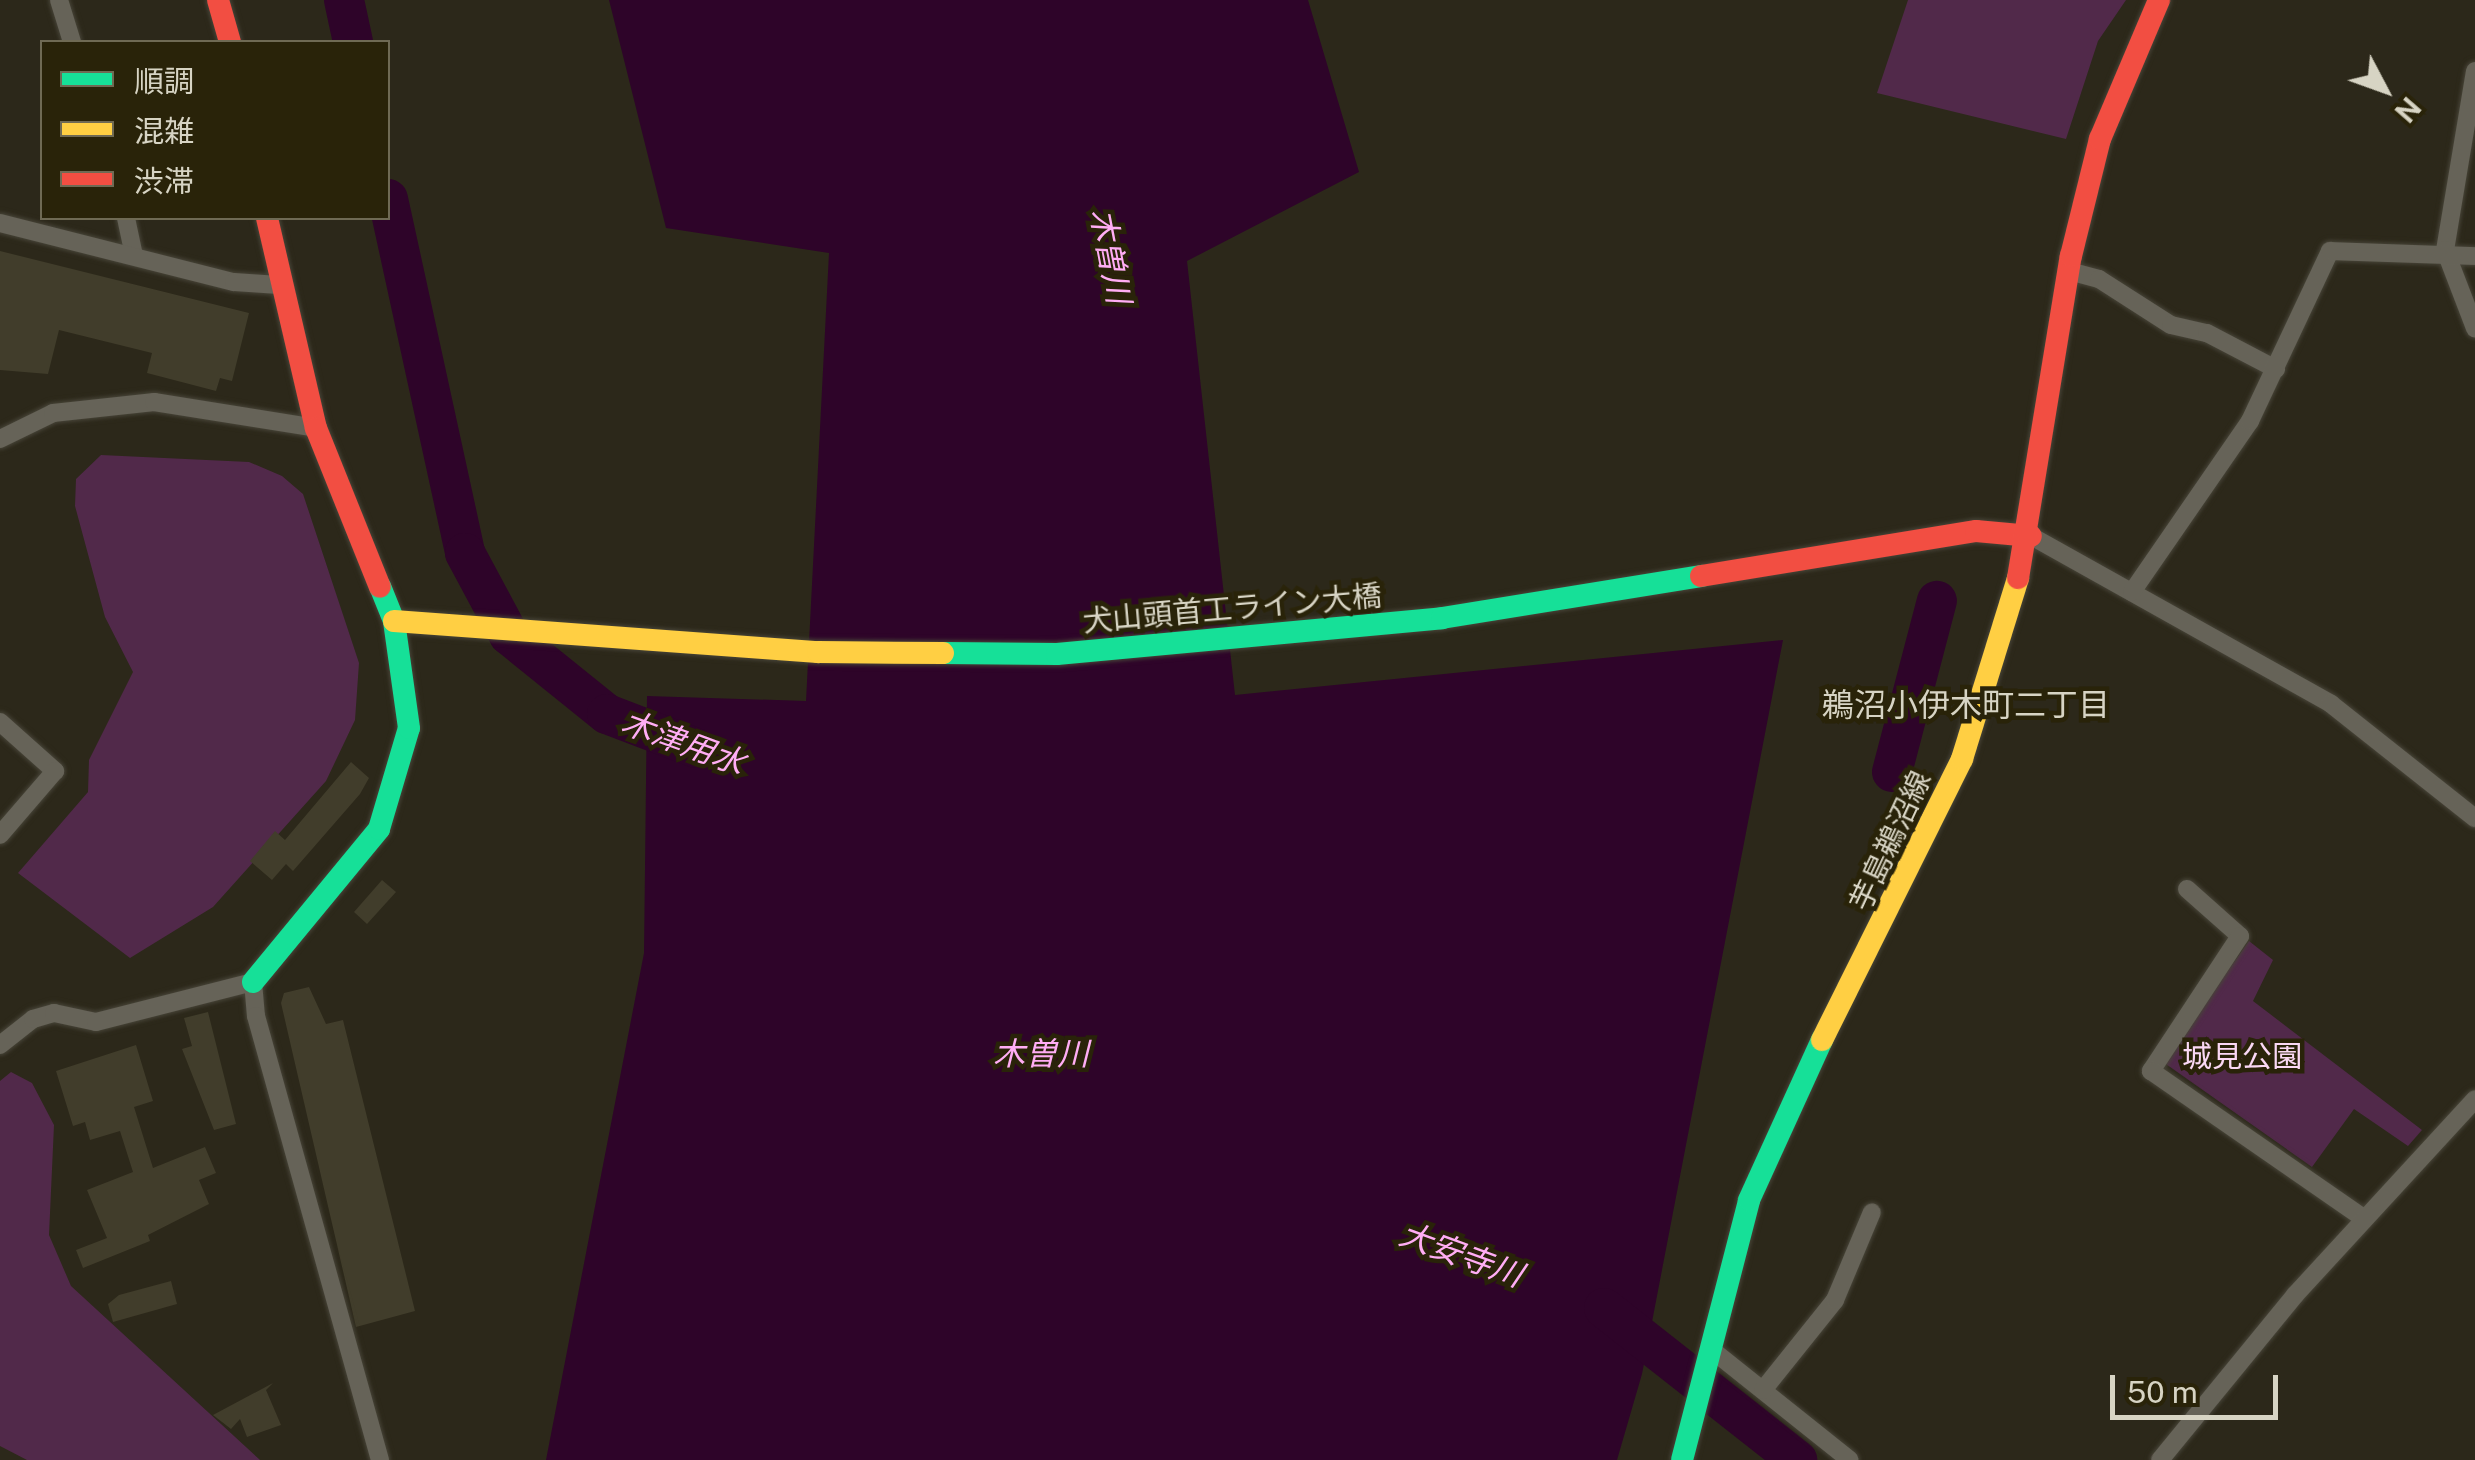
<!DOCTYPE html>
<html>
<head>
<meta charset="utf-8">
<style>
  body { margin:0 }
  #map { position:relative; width:2475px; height:1460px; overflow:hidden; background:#2c281a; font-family:"Public Sans","Noto Sans JP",sans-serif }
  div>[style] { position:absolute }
  .green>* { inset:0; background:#51294a }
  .water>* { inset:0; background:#2e0429 }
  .river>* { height:40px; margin:-20px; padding:0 20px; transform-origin:20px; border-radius:20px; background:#2e0429 }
  .building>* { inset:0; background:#413d2b }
  .roads { filter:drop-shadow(0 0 2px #474438) drop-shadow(0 0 2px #474438) }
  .street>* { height:18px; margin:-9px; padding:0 9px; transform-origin:9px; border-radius:9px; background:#666358 }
  .fast>* { height:22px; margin:-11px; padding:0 11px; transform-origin:11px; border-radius:11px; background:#16e098 }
  .slow>* { height:22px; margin:-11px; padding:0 11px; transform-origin:11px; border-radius:11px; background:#ffcf43 }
  .jam>* { height:22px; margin:-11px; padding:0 11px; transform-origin:11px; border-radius:11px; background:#f24e42 }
  span { translate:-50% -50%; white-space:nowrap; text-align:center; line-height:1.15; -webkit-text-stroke:9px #292309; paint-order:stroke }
  .street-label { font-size:30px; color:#d7d4c4 }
  .park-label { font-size:30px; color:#fad8f4 }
  .water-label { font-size:32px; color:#ffadf4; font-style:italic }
  .neighbourhood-label { font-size:32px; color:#d7d4c4 }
  .legend { position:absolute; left:40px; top:40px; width:350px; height:180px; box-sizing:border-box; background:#292309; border:2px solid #6f6a54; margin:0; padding:12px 18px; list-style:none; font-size:30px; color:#d7d4c4 }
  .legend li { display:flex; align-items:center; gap:20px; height:50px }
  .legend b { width:50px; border:2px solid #6f6a54 }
  .north { position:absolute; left:2335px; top:40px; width:100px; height:100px; -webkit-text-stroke:8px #292309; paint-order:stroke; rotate:131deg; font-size:28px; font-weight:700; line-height:40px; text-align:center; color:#d7d4c4 }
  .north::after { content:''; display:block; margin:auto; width:35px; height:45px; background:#d7d4c4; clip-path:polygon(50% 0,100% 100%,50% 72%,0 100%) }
  .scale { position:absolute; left:2110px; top:1375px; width:168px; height:45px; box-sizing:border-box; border:5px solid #d7d4c4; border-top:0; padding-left:12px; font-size:30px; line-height:35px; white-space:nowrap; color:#d7d4c4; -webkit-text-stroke:8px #292309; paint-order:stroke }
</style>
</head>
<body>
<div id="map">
  <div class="green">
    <div style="clip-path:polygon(1908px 0,2126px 0,2098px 41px,2066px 139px,1877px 93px)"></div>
    <div style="clip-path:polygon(101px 455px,249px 462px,282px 476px,303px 494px,359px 663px,355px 720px,326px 781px,213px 907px,130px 958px,18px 873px,88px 792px,89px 760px,133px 672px,105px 617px,75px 506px,76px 479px)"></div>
    <div style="clip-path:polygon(2249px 941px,2273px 960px,2253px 1001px,2422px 1130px,2408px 1146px,2354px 1109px,2312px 1167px,2163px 1062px)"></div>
    <div style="clip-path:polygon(11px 1072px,32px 1083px,54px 1125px,49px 1235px,71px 1286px,260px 1460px,27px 1460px,0 1446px,0 1081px)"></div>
  </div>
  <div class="water">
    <div style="clip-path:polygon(609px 0,1308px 0,1359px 172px,1187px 261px,1235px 695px,1783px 640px,1642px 1374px,1617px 1460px,546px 1460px,644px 953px,647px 696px,806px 701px,829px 253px,666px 228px)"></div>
  </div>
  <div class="river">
    <div style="left:344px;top:0;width:43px;rotate:77.9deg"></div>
    <div style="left:388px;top:199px;width:362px;rotate:77.7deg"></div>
    <div style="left:465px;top:553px;width:93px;rotate:61.8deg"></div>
    <div style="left:509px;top:635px;width:126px;rotate:38.9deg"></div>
    <div style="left:607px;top:714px;width:95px;rotate:20.9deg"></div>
    <div style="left:1892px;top:772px;width:177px;rotate:-75.3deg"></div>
    <div style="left:1604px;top:1308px;width:246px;rotate:38.2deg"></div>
  </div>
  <div class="building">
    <div style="clip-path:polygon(0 251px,249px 313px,232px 381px,220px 378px,216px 391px,147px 373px,152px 353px,59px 330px,48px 374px,0 370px)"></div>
    <div style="clip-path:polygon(351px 762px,369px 778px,360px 794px,293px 871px,286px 864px,272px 880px,250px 861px,275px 831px,285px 840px)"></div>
    <div style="clip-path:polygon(382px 880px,396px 892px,367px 924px,354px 912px)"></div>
    <div style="clip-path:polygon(309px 987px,326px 1024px,343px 1020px,415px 1311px,356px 1327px,281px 1003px,284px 993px)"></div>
    <div style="clip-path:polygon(208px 1012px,236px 1124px,214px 1130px,182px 1049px,192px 1046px,184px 1018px)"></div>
    <div style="clip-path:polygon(136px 1045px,153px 1101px,134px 1107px,153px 1168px,205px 1147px,216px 1173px,199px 1180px,209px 1204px,148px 1235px,150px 1241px,83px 1268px,76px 1250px,107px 1238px,87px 1190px,133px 1172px,120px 1131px,90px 1140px,85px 1122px,73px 1126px,56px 1071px)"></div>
    <div style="clip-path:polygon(171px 1281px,177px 1304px,113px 1322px,108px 1304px,119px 1295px)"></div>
    <div style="clip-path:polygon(273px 1383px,266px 1390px,281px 1425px,247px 1437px,240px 1419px,231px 1429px,213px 1415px)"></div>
  </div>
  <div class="roads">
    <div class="street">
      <div style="left:59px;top:0;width:44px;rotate:72.8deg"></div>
      <div style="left:2475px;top:71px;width:181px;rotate:99.5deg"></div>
      <div style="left:2445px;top:250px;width:84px;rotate:69deg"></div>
      <div style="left:126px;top:218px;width:39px;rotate:78deg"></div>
      <div style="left:0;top:223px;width:241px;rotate:14.2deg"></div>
      <div style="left:234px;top:282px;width:45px;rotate:3.8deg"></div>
      <div style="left:2069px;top:271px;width:31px;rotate:15deg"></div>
      <div style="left:2099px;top:279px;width:85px;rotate:32.6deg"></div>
      <div style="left:2171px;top:325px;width:37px;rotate:13deg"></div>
      <div style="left:2207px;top:333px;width:78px;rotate:27.6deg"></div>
      <div style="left:0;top:439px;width:59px;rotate:-26.1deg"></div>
      <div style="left:53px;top:413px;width:102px;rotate:-6.2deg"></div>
      <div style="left:154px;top:402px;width:164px;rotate:9.1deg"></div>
      <div style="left:2031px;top:536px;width:344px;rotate:29.2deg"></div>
      <div style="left:2331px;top:704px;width:184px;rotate:38.4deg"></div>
      <div style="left:2132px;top:592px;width:208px;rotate:-55.4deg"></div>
      <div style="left:2250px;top:421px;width:188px;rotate:-64.8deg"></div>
      <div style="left:2330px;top:251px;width:145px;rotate:2deg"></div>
      <div style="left:0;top:722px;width:74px;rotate:41.7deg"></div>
      <div style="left:55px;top:771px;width:84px;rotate:130.7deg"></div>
      <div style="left:2187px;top:889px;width:71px;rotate:41.6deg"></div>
      <div style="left:2240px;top:936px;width:162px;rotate:123.4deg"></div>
      <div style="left:2151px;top:1071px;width:258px;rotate:34.7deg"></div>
      <div style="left:0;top:1045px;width:42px;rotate:-38.2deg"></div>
      <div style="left:33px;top:1019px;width:22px;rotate:-16deg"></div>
      <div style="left:54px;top:1013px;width:43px;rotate:12.1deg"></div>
      <div style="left:96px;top:1022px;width:162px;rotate:-14.3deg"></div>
      <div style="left:253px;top:982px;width:34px;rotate:85deg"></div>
      <div style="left:256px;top:1016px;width:461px;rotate:74.4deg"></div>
      <div style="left:1712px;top:1350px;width:176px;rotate:38.6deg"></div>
      <div style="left:1763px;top:1390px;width:115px;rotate:-51.3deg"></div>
      <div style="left:1835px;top:1300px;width:95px;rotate:-67.2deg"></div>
      <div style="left:2160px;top:1460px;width:213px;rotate:-50.7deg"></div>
      <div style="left:2295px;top:1295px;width:266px;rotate:-47.4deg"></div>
    </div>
    <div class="fast">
      <div style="left:943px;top:653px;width:114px;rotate:0.5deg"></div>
      <div style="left:1057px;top:654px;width:387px;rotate:-5.3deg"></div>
      <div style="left:1442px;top:618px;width:262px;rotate:-9.2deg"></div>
      <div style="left:253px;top:982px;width:198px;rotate:-50.5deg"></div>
      <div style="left:379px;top:829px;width:105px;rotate:-73.5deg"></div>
      <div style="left:409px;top:728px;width:108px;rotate:-98deg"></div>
      <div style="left:394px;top:621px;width:37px;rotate:-112deg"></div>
      <div style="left:1682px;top:1460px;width:268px;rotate:-75.5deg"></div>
      <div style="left:1749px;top:1200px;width:176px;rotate:-65.5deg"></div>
    </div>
    <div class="slow">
      <div style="left:394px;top:621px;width:425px;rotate:4.2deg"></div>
      <div style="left:818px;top:652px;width:125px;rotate:0.5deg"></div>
      <div style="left:1822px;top:1040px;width:314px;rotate:-63.5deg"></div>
      <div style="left:1962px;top:759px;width:189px;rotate:-72.8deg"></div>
    </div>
    <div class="jam">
      <div style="left:218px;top:0;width:44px;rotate:74.1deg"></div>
      <div style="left:267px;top:218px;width:216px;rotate:76.9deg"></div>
      <div style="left:316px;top:428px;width:171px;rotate:68.1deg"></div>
      <div style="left:1701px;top:576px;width:279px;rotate:-9.3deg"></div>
      <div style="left:1976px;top:531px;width:55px;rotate:5.2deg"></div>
      <div style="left:2018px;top:578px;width:326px;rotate:-80.7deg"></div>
      <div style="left:2071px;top:256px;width:121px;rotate:-76.1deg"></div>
      <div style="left:2100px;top:139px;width:151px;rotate:-67deg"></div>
    </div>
  </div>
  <div class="street-label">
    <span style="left:1232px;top:608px;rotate:-5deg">犬山頭首工ライン大橋</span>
    <span style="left:1890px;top:841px;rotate:-65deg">芋島鵜沼線</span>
  </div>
  <div class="park-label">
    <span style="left:2242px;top:1056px">城見公園</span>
  </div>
  <div class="water-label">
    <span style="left:1110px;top:256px;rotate:79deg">木曽川</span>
    <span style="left:683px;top:743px;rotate:20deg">木津用水</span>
    <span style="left:1041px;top:1054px">木曽川</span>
    <span style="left:1461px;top:1255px;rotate:20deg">大安寺川</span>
  </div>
  <div class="neighbourhood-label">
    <span style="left:1966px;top:705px">鵜沼小伊木町二丁目</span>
  </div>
  <ul class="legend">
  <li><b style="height:12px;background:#16e098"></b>順調</li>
  <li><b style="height:12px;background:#ffcf43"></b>混雑</li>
  <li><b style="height:12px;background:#f24e42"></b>渋滞</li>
  </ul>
  <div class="north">N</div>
  <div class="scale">50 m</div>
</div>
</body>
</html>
